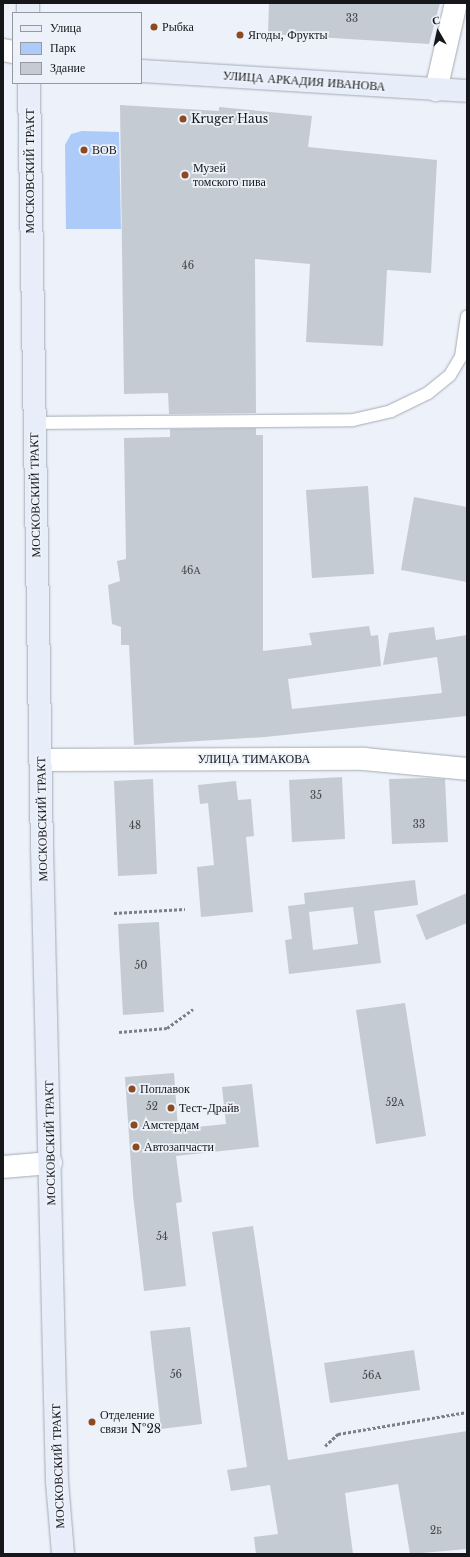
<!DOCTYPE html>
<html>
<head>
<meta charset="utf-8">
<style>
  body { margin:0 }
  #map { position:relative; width:470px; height:1557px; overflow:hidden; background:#ecf1fa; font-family:"Libre Baskerville",serif }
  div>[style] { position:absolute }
  .green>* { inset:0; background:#adcbf9 }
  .building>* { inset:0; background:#c5cbd3 }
  .path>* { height:2.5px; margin-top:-1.25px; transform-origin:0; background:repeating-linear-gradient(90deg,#7d8086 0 3px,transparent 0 5px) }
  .roads { filter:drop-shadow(0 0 1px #a6abb3) drop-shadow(0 0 1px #a6abb3) }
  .lane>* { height:12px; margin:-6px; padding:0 6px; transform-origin:6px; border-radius:6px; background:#fff }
  .street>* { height:22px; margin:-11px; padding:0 11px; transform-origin:11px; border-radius:11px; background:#fff }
  .secondary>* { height:22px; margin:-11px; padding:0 11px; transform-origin:11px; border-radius:11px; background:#e7eefa }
  .dots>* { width:11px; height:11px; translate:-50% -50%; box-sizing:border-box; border:2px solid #ecf1fa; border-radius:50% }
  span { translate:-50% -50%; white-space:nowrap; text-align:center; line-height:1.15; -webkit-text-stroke:3.5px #ecf1fa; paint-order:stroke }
  .number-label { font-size:10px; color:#424448 }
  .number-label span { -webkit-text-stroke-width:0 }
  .poi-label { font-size:12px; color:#16171a }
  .left { translate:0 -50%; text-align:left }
  .street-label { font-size:12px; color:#16171a }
  .frame { position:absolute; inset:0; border:4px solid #16171a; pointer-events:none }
  .legend { position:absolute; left:12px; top:12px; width:130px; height:72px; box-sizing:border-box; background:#ecf1fa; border:1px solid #969aa0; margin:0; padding:5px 7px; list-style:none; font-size:12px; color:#16171a }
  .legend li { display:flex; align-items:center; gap:8px; height:20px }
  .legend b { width:20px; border:1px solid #969aa0 }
  .north { position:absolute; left:418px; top:12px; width:40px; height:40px; -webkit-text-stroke:3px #ecf1fa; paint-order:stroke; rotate:351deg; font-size:11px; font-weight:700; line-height:16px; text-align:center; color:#16171a }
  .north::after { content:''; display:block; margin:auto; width:14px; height:18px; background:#16171a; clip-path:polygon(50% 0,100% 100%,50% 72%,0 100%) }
</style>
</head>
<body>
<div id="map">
  <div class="green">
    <div style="clip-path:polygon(82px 131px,119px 132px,121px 229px,66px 229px,65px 145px,71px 134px)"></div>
  </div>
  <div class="building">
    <div style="clip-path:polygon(269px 3px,440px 3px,429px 44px,268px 34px)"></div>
    <div style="clip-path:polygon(120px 105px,219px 111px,219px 107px,312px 116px,308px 147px,437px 160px,431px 273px,387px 270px,383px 346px,306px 342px,310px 264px,255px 259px,256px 413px,169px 414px,168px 393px,124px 394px)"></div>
    <div style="clip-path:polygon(256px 428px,256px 435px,263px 435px,263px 651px,312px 645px,309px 633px,369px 626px,371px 636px,378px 635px,381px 666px,288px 679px,292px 709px,442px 693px,437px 657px,383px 665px,389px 633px,434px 627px,436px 640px,467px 635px,467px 716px,265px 737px,134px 745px,129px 645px,121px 645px,121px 627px,112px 624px,108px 585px,120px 581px,117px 561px,126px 559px,124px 438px,170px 437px,170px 429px)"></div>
    <div style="clip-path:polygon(368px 486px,374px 574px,312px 578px,306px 490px)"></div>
    <div style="clip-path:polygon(414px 497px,467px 507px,467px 582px,401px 570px)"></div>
    <div style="clip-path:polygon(342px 777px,345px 839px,292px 842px,289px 780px)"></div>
    <div style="clip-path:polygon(427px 778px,445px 779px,448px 842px,392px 844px,389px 779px)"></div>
    <div style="clip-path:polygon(153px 779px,157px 874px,118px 876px,114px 781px)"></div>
    <div style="clip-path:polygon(236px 781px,238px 800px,251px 799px,254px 836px,246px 837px,253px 912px,201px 917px,197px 867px,214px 865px,208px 803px,200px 804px,198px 785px)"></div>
    <div style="clip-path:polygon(evenodd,415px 880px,418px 905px,374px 911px,381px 963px,289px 974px,285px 940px,292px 939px,288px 906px,305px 904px,304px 893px,415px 880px,353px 907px,358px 944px,313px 950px,309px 912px,353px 907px)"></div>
    <div style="clip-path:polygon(467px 893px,467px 923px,426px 940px,416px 915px)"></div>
    <div style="clip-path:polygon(159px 922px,164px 1012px,123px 1015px,118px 924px)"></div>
    <div style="clip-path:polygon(405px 1003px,426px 1136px,376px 1144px,356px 1010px)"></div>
    <div style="clip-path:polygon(174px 1073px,178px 1129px,226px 1124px,222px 1087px,252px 1084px,259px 1147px,176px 1156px,182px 1202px,176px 1203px,186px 1286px,144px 1291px,133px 1195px,125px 1077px)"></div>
    <div style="clip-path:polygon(253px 1226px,288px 1460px,467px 1431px,467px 1549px,410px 1554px,398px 1484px,345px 1493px,353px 1554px,256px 1554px,254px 1537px,278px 1534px,270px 1485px,231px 1491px,227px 1470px,247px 1467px,212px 1232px)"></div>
    <div style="clip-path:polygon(190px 1327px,202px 1424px,161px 1429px,150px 1331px)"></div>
    <div style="clip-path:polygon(414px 1350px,420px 1390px,330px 1403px,324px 1363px)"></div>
  </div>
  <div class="path">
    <div style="left:114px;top:913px;width:71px;rotate:-3.2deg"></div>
    <div style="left:119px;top:1032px;width:48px;rotate:-4.8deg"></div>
    <div style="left:167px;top:1028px;width:32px;rotate:-36deg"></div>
    <div style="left:325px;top:1446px;width:18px;rotate:-43deg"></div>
    <div style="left:338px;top:1434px;width:131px;rotate:-9.7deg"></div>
  </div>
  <div class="roads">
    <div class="lane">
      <div style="left:33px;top:423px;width:320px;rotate:-0.5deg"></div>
      <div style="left:353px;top:420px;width:39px;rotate:-13deg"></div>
      <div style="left:391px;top:411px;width:41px;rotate:-25.9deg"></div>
      <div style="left:428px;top:393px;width:28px;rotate:-39deg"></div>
      <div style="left:450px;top:375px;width:21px;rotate:-59deg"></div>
      <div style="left:461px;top:357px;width:41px;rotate:-81.7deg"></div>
    </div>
    <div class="street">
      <div style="left:3px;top:50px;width:10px;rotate:11deg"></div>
      <div style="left:436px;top:90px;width:89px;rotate:-77.1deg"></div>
      <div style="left:41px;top:760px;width:323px;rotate:-0.2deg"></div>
      <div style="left:364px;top:759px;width:103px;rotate:5.5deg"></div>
      <div style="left:3px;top:1167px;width:48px;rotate:-4.8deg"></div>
    </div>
    <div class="secondary">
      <div style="left:28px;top:3px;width:10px;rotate:90deg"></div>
      <div style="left:141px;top:71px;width:327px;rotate:3.5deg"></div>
      <div style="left:29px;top:83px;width:764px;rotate:89.03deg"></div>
      <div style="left:42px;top:847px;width:635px;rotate:88.65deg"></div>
      <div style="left:57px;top:1482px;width:72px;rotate:85.2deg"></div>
    </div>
  </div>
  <div class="dots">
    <div style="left:154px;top:27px;background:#8e4920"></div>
    <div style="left:240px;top:35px;background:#8e4920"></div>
    <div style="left:183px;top:119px;background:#8e4920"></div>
    <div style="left:84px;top:150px;background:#8e4920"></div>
    <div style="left:185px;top:175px;background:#8e4920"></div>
    <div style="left:132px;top:1089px;background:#8e4920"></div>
    <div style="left:171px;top:1108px;background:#8e4920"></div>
    <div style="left:134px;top:1125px;background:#8e4920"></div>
    <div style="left:136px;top:1147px;background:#8e4920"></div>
    <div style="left:92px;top:1422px;background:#8e4920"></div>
  </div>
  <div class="number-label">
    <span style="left:352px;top:19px">33</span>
    <span style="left:188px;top:266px">46</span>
    <span style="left:191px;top:571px">46А</span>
    <span style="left:316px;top:796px">35</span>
    <span style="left:419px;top:825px">33</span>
    <span style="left:135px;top:826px">48</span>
    <span style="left:141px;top:966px">50</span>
    <span style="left:395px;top:1103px">52А</span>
    <span style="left:152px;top:1107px">52</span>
    <span style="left:162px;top:1237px">54</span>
    <span style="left:176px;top:1375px">56</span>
    <span style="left:372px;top:1376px">56А</span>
    <span style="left:436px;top:1531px">2Б</span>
  </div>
  <div class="poi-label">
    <span class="left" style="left:162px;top:27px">Рыбка</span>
    <span class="left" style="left:248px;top:35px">Ягоды, Фрукты</span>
    <span class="left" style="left:191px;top:119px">Kruger Haus</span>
    <span class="left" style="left:92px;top:150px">ВОВ</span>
    <span class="left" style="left:193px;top:175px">Музей<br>томского пива</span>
    <span class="left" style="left:140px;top:1089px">Поплавок</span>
    <span class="left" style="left:179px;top:1108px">Тест-Драйв</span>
    <span class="left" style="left:142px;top:1125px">Амстердам</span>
    <span class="left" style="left:144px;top:1147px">Автозапчасти</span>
    <span class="left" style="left:100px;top:1422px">Отделение<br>связи №28</span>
  </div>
  <div class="street-label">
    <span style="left:304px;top:81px;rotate:4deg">УЛИЦА АРКАДИЯ ИВАНОВА</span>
    <span style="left:30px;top:171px;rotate:-90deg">МОСКОВСКИЙ ТРАКТ</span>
    <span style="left:35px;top:495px;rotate:-91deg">МОСКОВСКИЙ ТРАКТ</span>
    <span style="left:254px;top:759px">УЛИЦА ТИМАКОВА</span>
    <span style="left:42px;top:819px;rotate:-91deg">МОСКОВСКИЙ ТРАКТ</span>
    <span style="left:50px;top:1143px;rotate:-91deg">МОСКОВСКИЙ ТРАКТ</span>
    <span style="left:58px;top:1466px;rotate:-92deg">МОСКОВСКИЙ ТРАКТ</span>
  </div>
  <div class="frame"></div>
  <ul class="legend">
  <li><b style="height:5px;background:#e7eefa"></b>Улица</li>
  <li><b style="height:11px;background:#adcbf9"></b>Парк</li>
  <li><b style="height:11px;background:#c5cbd3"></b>Здание</li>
  </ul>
  <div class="north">С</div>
</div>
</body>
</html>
